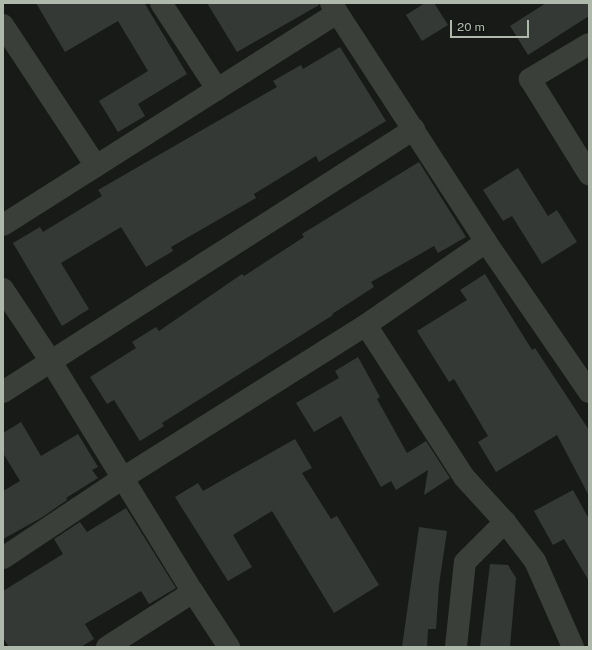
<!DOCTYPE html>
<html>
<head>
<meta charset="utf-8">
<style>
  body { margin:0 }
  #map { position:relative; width:592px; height:650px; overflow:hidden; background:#181a18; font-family:"Public Sans",sans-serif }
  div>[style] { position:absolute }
  .building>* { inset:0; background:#353935 }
  .minor>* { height:22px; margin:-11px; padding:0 11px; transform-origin:11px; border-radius:11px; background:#3a3f39 }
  span { translate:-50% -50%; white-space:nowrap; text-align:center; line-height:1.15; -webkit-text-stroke:3px #131513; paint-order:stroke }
  .frame { position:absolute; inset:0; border:4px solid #aeb9ab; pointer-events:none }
  .scale { position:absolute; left:450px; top:20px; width:79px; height:18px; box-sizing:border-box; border:2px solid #aeb9ab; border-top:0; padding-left:5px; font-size:12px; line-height:14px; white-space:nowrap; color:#aeb9ab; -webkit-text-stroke:3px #131513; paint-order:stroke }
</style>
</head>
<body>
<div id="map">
  <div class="building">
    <div style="clip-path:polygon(36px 3px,148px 3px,145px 4px,187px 74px,138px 104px,145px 116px,118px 132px,99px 101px,148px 71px,118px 21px,65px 52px)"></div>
    <div style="clip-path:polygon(207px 3px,319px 3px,319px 5px,237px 52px)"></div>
    <div style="clip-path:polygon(425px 3px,434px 3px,448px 25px,422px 41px,406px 15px)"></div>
    <div style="clip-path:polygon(546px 3px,589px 3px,589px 16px,528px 55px,510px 26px)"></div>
    <div style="clip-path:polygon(340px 47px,386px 121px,319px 162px,316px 156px,254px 194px,256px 198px,171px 247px,173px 251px,146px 267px,121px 227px,61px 263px,89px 309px,62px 326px,13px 243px,40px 227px,43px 232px,102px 196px,98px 190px,277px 87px,273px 81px,301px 65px,303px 69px)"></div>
    <div style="clip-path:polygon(419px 162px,466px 237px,438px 253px,434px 246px,371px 282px,374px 287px,332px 314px,333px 315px,162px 423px,164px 426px,140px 441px,114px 400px,107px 404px,90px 377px,136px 348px,132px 342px,156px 327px,159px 331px,242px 274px,244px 276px,304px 237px,302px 234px)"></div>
    <div style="clip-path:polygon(518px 168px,548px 216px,557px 210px,577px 242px,542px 264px,512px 216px,503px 221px,483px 190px)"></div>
    <div style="clip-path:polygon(485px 274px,532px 350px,535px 348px,589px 430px,589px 496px,557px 435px,496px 472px,478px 442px,488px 436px,454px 379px,449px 382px,417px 331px,467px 300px,460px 290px)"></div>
    <div style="clip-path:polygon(358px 357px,380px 397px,377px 399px,407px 453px,426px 441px,450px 478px,424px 495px,428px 470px,396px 490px,391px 481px,381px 487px,341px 416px,314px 432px,296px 403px,339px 378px,335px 371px)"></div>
    <div style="clip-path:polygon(21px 422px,41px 456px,78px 434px,98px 467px,92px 470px,98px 478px,66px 498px,67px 500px,41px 518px,3px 539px,3px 491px,20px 481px,3px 453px,3px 433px)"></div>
    <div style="clip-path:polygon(295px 439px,312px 468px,302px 473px,331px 519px,337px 516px,379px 585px,334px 613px,272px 511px,233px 535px,252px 567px,228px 581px,175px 497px,198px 483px,203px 491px)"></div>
    <div style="clip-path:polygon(573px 490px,589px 519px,589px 581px,564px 539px,553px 545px,534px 511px)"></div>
    <div style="clip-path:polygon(126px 508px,176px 588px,149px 604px,141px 591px,85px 624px,94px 639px,81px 647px,9px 647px,3px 638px,3px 591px,63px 554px,54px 539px,80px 522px,87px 532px)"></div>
    <div style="clip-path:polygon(419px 527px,447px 531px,439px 585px,436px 629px,428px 629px,427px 647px,402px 647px)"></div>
    <div style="clip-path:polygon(490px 564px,508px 565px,516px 578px,510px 647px,480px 647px)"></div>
  </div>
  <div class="minor">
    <div style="left:161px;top:3px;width:103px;rotate:56.9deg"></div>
    <div style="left:331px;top:3px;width:285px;rotate:57deg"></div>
    <div style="left:486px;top:242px;width:182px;rotate:55.5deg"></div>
    <div style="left:3px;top:25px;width:169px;rotate:56.6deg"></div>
    <div style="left:589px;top:44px;width:69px;rotate:149.3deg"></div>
    <div style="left:530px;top:79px;width:112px;rotate:58.2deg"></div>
    <div style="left:3px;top:225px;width:396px;rotate:-32.4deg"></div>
    <div style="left:3px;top:289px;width:85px;rotate:56.5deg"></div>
    <div style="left:50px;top:360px;width:273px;rotate:58.4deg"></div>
    <div style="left:193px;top:592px;width:102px;rotate:147.4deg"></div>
    <div style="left:366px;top:325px;width:181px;rotate:57.2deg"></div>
    <div style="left:464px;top:477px;width:61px;rotate:47.7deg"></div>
    <div style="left:505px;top:522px;width:49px;rotate:52.4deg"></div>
    <div style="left:535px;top:561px;width:94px;rotate:66.2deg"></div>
    <div style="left:3px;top:392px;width:488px;rotate:-32.6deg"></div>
    <div style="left:3px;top:558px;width:144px;rotate:-33.7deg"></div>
    <div style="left:123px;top:478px;width:287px;rotate:-32.2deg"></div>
    <div style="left:366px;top:325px;width:146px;rotate:-34.7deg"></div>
    <div style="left:193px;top:592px;width:66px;rotate:56.8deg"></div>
    <div style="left:456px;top:647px;width:85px;rotate:-84deg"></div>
    <div style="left:465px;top:562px;width:57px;rotate:-45deg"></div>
  </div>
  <div class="frame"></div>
  <div class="scale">20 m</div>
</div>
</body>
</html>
